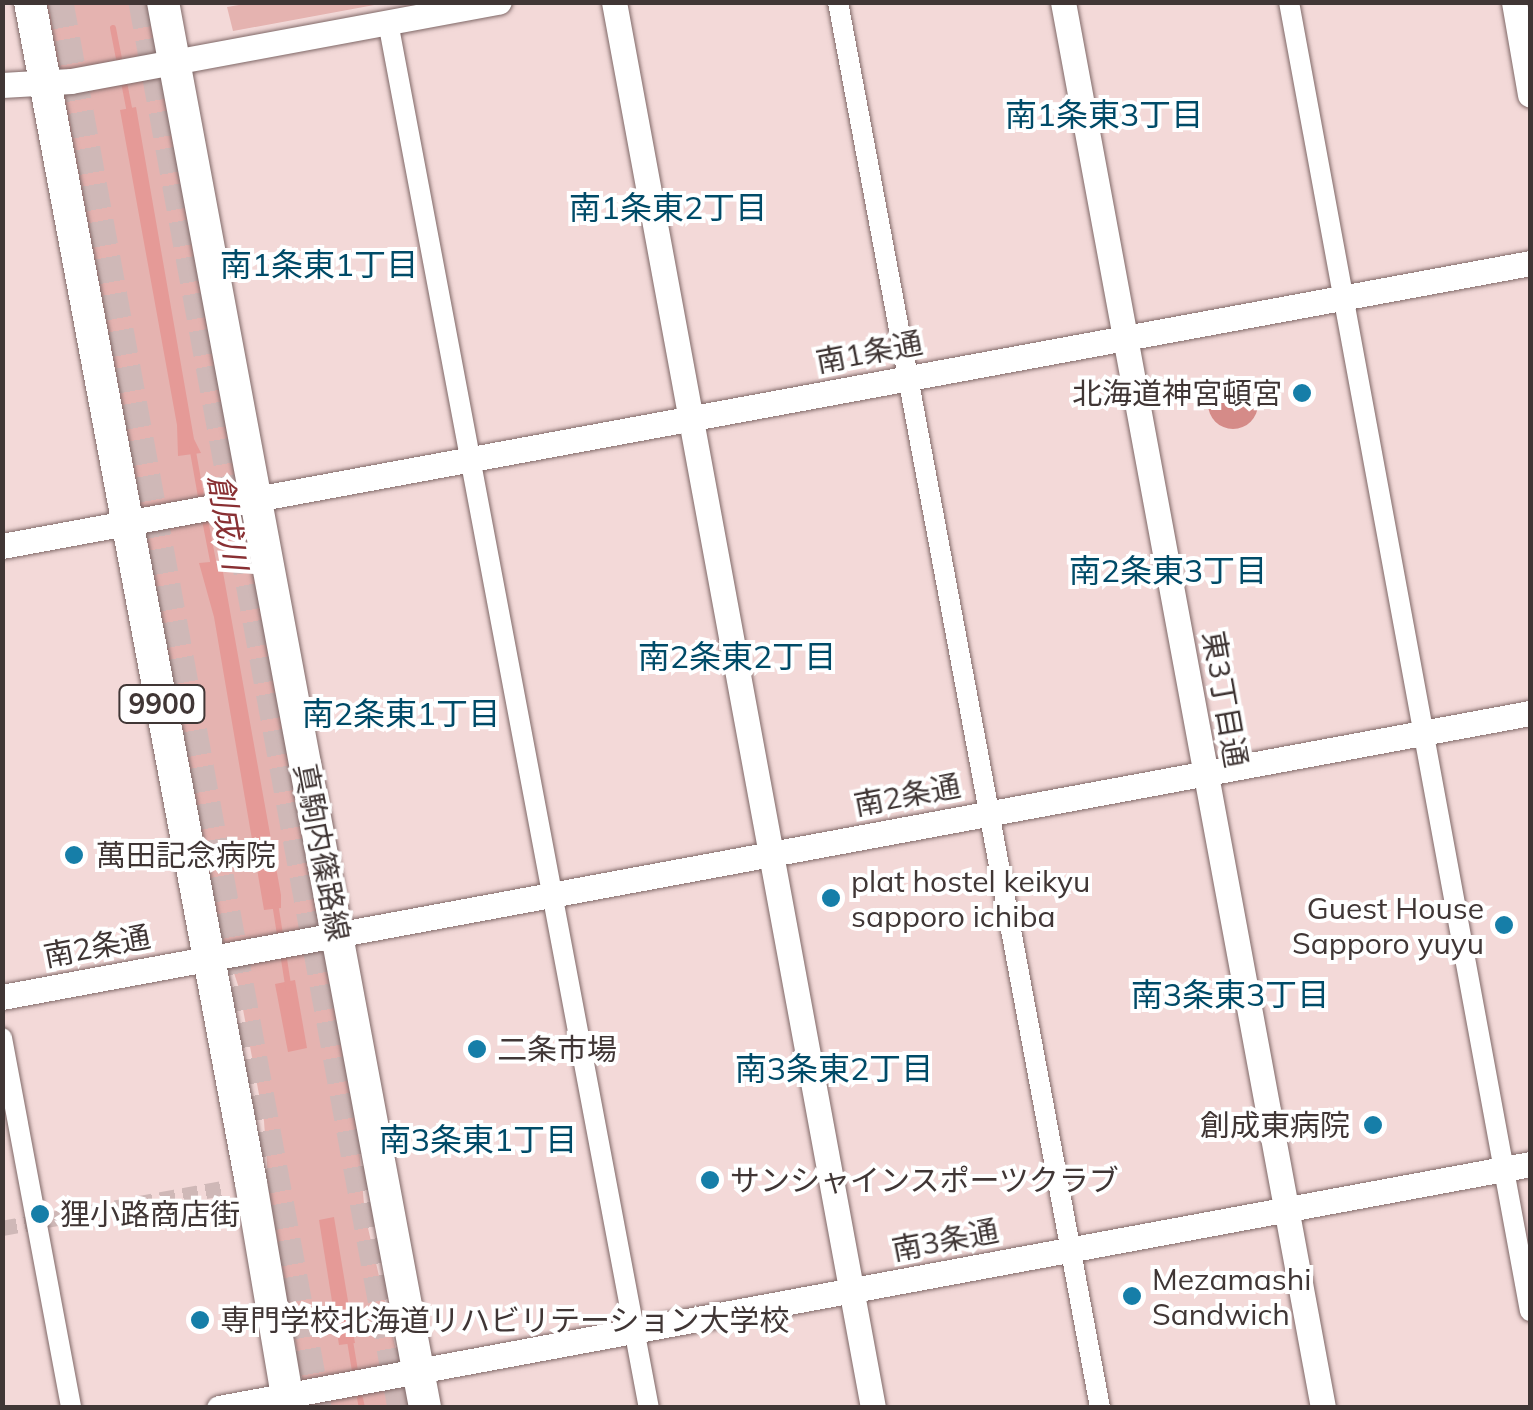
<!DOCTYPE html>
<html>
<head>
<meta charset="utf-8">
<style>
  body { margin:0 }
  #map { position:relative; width:1533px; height:1410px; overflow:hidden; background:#f3d9d8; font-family:Mulish,"Noto Sans JP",sans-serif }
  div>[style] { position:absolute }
  .green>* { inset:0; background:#e5b3b0 }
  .forest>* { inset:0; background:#d58b88 }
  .round { border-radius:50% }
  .water>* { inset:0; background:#e59a97 }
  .stream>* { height:6px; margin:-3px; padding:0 3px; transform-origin:3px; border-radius:3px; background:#e59a97 }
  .pedestrian-tunnel>* { height:15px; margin-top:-7.5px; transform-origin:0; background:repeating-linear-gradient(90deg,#cfb8b7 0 15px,transparent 0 23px) }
  .tertiary-tunnel>* { height:25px; margin-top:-12.5px; transform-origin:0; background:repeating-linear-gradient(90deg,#cfb8b7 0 25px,transparent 0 37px) }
  .roads { filter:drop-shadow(0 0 2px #7f6867) drop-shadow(0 0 2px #7f6867) }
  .minor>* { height:20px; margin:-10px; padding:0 10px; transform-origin:10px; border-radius:10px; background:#fff }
  .tertiary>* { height:25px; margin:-12.5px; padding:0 12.5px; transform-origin:12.5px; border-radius:12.5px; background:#fff }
  .primary>* { height:32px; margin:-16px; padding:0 16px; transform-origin:16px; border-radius:16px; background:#fff }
  .dots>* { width:28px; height:28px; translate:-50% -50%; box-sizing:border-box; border:5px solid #fff; border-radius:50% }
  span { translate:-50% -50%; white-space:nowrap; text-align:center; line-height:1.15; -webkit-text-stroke:8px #fff; paint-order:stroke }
  .shield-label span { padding:2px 8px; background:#fff; border:2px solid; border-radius:8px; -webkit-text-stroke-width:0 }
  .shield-label { font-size:28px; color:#403635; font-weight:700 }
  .street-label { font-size:30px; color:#403635 }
  .poi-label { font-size:30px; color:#403635 }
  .right { translate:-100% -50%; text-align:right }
  .left { translate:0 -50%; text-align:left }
  .neighbourhood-label { font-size:32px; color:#004b68 }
  .water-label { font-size:32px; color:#893033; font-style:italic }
  .frame { position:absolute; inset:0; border:5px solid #403635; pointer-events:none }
</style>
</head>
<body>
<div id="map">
  <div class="green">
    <div style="clip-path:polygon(46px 3px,147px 3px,358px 1136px,365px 1215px,409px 1407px,307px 1407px,269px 1192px,264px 1121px,239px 988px,218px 925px)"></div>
    <div style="clip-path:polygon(251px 3px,251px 2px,385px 3px,233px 31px,227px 7px)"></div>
  </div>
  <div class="forest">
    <div class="round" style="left:1208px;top:379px;width:50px;height:50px"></div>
  </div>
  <div class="water">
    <div style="clip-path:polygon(136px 107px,194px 439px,201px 453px,178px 456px,177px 425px,120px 110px)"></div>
    <div style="clip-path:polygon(221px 561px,281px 895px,281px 908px,264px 910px,214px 617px,199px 563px)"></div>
    <div style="clip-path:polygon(295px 980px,307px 1048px,288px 1052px,275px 984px)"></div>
    <div style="clip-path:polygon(334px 1217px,355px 1343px,339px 1345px,319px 1220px)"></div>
  </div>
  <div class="stream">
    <div style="left:113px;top:28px;width:38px;rotate:79deg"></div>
    <div style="left:123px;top:77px;width:38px;rotate:79deg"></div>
    <div style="left:192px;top:446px;width:57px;rotate:79.9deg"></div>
    <div style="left:204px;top:515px;width:52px;rotate:78.9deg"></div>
    <div style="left:275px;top:903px;width:37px;rotate:81deg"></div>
    <div style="left:283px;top:953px;width:37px;rotate:81deg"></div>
    <div style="left:349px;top:1335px;width:43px;rotate:80.5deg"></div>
    <div style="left:358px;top:1389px;width:19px;rotate:78deg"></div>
  </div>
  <div class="pedestrian-tunnel">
    <div style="left:2px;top:1228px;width:229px;rotate:-10.3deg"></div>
  </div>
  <div class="tertiary-tunnel">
    <div style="left:61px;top:2px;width:1429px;rotate:79.6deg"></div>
    <div style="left:141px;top:2px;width:1430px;rotate:79.56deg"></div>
  </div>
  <div class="roads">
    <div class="minor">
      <div style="left:838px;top:2px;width:1430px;rotate:79.44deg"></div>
      <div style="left:1289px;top:2px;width:1331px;rotate:79.57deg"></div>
      <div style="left:388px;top:22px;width:1410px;rotate:79.34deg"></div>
      <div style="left:2px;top:1038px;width:376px;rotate:79.4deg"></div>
    </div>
    <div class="tertiary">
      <div style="left:614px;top:2px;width:1430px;rotate:79.56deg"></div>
      <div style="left:1063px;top:2px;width:1430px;rotate:79.52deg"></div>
      <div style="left:1514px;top:2px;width:94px;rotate:80.2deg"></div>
      <div style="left:2px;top:85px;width:69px;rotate:-3.3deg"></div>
      <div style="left:71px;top:81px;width:435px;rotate:-10.5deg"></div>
      <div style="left:2px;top:546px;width:1554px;rotate:-10.49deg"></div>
      <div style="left:2px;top:997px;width:1554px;rotate:-10.53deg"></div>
      <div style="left:219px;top:1408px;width:1334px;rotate:-10.54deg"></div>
    </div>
    <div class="primary">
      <div style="left:30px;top:2px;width:1201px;rotate:79.4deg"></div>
      <div style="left:251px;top:1183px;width:228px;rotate:80.4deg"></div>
      <div style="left:163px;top:2px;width:1430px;rotate:79.44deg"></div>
    </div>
  </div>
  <div class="dots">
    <div style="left:1302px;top:393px;background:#167ea8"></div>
    <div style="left:74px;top:855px;background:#167ea8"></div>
    <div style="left:831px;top:898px;background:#167ea8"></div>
    <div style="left:1504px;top:925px;background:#167ea8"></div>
    <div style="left:477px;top:1049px;background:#167ea8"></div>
    <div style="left:1373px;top:1125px;background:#167ea8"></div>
    <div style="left:710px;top:1180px;background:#167ea8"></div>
    <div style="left:40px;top:1214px;background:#167ea8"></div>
    <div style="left:1132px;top:1296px;background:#167ea8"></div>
    <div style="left:200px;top:1320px;background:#167ea8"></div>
  </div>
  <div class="shield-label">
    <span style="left:162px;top:704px">9900</span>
  </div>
  <div class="street-label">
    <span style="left:869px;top:352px;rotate:-11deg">南1条通</span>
    <span style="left:1225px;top:699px;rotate:80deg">東3丁目通</span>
    <span style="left:907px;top:795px;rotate:-11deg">南2条通</span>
    <span style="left:322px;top:852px;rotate:79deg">真駒内篠路線</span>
    <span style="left:97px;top:946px;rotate:-11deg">南2条通</span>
    <span style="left:945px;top:1240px;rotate:-11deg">南3条通</span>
  </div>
  <div class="poi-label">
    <span class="right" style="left:1282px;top:393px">北海道神宮頓宮</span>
    <span class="left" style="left:96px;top:855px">萬田記念病院</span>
    <span class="left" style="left:851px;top:898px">plat hostel keikyu<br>sapporo ichiba</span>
    <span class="right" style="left:1484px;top:925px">Guest House<br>Sapporo yuyu</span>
    <span class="left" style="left:497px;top:1049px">二条市場</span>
    <span class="right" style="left:1350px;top:1125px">創成東病院</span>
    <span class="left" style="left:730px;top:1180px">サンシャインスポーツクラブ</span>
    <span class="left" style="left:60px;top:1214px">狸小路商店街</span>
    <span class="left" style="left:1152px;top:1296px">Mezamashi<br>Sandwich</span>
    <span class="left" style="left:220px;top:1320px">専門学校北海道リハビリテーション大学校</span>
  </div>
  <div class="neighbourhood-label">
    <span style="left:1104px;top:114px">南1条東3丁目</span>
    <span style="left:668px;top:207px">南1条東2丁目</span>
    <span style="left:319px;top:264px">南1条東1丁目</span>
    <span style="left:1168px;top:570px">南2条東3丁目</span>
    <span style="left:737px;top:656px">南2条東2丁目</span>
    <span style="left:401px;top:713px">南2条東1丁目</span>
    <span style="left:1230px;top:994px">南3条東3丁目</span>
    <span style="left:834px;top:1068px">南3条東2丁目</span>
    <span style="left:478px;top:1139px">南3条東1丁目</span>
  </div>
  <div class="water-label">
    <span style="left:228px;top:522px;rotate:80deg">創成川</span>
  </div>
  <div class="frame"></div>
</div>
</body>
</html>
